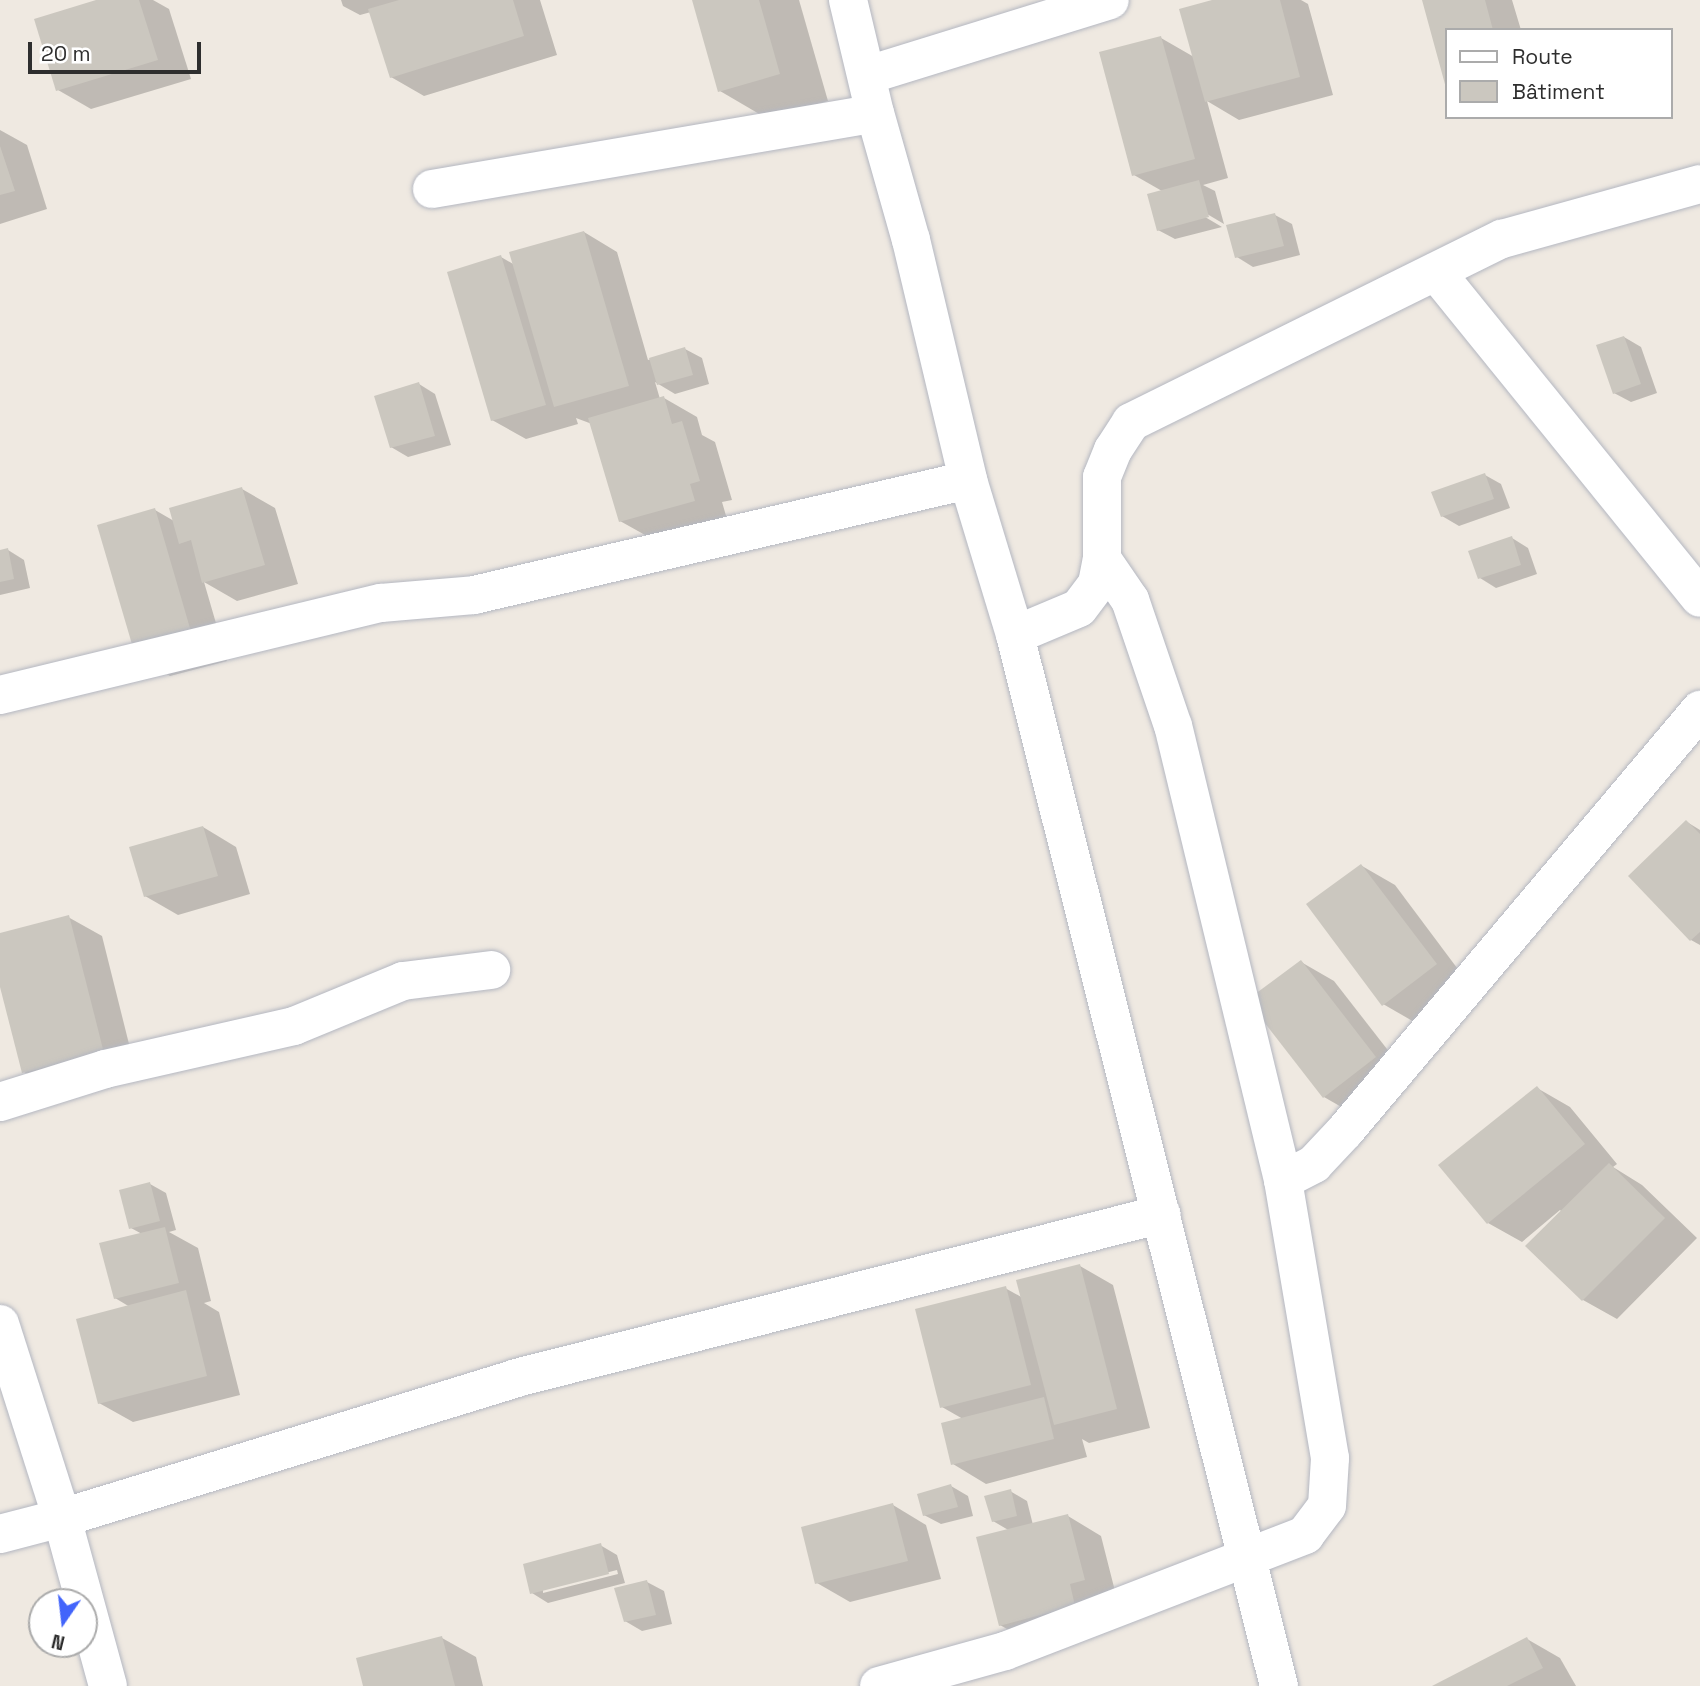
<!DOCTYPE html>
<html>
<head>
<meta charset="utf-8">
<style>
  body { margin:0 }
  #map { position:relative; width:1700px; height:1686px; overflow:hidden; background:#efe9e1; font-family:"Space Grotesk",sans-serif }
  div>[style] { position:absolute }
  .shadow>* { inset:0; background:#0003 }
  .building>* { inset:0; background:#cbc7bf }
  .roads { filter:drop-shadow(0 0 2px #b4b7c1) drop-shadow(0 0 2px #b4b7c1) }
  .street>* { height:38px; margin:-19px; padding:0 19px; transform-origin:19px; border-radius:19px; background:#fff }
  .secondary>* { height:38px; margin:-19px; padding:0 19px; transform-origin:19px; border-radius:19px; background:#fff }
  span { translate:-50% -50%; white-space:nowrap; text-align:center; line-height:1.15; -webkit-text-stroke:6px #fff; paint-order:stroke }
  .legend { position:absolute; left:1445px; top:28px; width:228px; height:91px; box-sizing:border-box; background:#fff; border:2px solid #ababab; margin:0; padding:9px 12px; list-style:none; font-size:21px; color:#2e2e2e }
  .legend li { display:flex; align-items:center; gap:14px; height:35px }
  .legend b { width:35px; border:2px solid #ababab }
  .north { position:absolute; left:28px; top:1588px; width:70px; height:70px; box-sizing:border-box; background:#fff; border:2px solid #ababab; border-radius:50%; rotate:194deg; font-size:19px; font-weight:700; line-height:28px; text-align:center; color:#2e2e2e }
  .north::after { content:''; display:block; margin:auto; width:24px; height:32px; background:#4264fb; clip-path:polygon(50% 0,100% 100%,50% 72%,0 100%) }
  .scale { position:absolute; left:28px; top:42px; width:173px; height:32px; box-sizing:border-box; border:4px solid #2e2e2e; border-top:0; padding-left:9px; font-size:21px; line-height:24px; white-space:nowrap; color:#2e2e2e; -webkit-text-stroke:5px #fff; paint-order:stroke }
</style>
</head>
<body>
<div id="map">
  <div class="shadow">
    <div style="clip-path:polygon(102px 0,153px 0,169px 9px,191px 79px,91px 109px,58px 90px)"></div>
    <div style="clip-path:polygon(341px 0,540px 0,557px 55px,424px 96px,391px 77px,371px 12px,360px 15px,343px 6px)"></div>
    <div style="clip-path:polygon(694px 0,799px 0,828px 101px,768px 119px,720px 91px)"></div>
    <div style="clip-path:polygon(1218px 0,1301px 0,1308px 4px,1333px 95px,1239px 120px,1207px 101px,1228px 178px,1203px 185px,1215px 191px,1224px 224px,1202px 211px,1200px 214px,1222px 227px,1175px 239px,1158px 230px,1162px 191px,1134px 175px,1161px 38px,1194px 57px)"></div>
    <div style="clip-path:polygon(1424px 0,1512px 0,1521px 30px,1446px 30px,1446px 84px)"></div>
    <div style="clip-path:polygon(0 130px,27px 145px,47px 209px,0 224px)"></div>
    <div style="clip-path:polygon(1275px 215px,1292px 224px,1300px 255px,1253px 267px,1237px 257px)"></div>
    <div style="clip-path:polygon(584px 232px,617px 252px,648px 360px,685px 349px,702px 358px,709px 384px,675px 394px,655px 382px,660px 399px,664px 398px,697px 417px,702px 435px,715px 442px,732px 500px,722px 502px,727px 519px,654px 540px,620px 521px,592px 424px,576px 418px,578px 424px,526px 439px,492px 420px,501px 257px,515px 265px)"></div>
    <div style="clip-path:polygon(1624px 337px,1641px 347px,1657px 393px,1631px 402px,1614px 393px)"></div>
    <div style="clip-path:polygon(419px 384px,435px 394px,451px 445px,408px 457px,391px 447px)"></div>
    <div style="clip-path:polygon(1485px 475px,1501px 484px,1510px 508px,1459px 526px,1442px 516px)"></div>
    <div style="clip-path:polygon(242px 489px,275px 508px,298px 584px,237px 601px,204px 582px,227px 661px,170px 676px,137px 657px,155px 510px,174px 521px)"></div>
    <div style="clip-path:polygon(1512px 538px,1528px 548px,1537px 574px,1496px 588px,1480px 578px)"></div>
    <div style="clip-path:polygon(8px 550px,24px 560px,30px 588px,0 595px,0 552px)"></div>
    <div style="clip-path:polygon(1687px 822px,1700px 830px,1700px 945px,1691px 940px)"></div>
    <div style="clip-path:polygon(203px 827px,236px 847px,250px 894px,178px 915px,145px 896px)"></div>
    <div style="clip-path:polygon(1362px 866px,1395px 885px,1469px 984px,1416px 1023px,1383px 1004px)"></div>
    <div style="clip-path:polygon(68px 917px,102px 936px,136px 1072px,57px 1092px,24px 1072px,0 980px,0 934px)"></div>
    <div style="clip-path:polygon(1301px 962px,1334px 981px,1408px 1076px,1357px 1116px,1324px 1097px)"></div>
    <div style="clip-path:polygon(1537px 1088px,1570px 1107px,1617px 1164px,1613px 1167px,1642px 1185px,1697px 1238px,1617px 1319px,1583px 1300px,1528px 1246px,1562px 1212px,1560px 1210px,1522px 1242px,1488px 1223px)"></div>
    <div style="clip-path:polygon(150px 1184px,166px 1193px,176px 1230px,169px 1232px,198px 1248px,211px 1301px,204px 1303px,219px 1312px,240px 1395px,133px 1422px,99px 1403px,130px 1307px,115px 1298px,142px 1234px,131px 1228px)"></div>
    <div style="clip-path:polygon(1080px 1266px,1113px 1285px,1150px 1428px,1089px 1443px,1082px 1439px,1087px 1457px,986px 1484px,953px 1464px,963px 1419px,942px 1407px,1005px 1288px,1023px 1298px)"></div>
    <div style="clip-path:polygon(951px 1486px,968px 1496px,973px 1516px,941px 1524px,924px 1515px)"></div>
    <div style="clip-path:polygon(1010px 1491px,1027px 1501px,1033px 1525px,1068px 1516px,1101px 1536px,1117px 1599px,1033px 1644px,1000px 1625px,1010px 1531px,993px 1521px)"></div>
    <div style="clip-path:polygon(893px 1505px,926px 1525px,941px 1579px,850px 1602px,817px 1583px)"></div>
    <div style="clip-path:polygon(evenodd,600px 1545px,617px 1555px,625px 1583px,548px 1603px,532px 1593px,600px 1545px,617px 1570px,618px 1574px,543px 1593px,543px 1589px,617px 1570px)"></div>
    <div style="clip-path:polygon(647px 1582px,664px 1591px,672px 1624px,642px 1631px,625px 1621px)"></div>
    <div style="clip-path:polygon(442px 1638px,476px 1657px,483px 1686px,365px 1686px)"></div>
    <div style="clip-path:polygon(1527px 1639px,1560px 1658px,1576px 1686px,1434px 1686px)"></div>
  </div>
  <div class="building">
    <div style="clip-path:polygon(96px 0,139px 0,158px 60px,56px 91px,34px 19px)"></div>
    <div style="clip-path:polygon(399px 0,513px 0,524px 36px,390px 78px,368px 9px)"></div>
    <div style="clip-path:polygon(692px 0,759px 0,780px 74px,718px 92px)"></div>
    <div style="clip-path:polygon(1212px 0,1280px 0,1300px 77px,1205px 102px,1179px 9px)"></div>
    <div style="clip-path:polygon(1422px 0,1485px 0,1493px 30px,1446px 30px,1446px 88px)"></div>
    <div style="clip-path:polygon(1161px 36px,1195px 159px,1132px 176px,1099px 52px)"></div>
    <div style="clip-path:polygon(0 146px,15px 191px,0 195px)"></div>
    <div style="clip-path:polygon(1199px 180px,1209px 217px,1157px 231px,1147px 194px)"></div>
    <div style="clip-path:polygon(1275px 213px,1284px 246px,1235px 258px,1226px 225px)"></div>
    <div style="clip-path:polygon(584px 231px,629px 386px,554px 407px,509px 252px)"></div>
    <div style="clip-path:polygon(501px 255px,546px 405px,491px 421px,447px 272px)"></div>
    <div style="clip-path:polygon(1624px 336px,1641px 384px,1613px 394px,1596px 345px)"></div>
    <div style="clip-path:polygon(685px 347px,693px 375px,657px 385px,649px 358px)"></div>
    <div style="clip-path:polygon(419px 382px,435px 436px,390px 448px,374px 396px)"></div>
    <div style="clip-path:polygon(664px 396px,672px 424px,682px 421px,700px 481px,690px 484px,695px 501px,619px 522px,588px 418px)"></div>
    <div style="clip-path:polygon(1485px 473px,1494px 499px,1441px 517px,1431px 492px)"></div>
    <div style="clip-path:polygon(242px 487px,265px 565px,202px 583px,191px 540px,179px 544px,169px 508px)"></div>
    <div style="clip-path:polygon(155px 508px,194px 642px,136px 658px,97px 525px)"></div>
    <div style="clip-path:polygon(1512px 536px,1521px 565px,1478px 579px,1468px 551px)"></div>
    <div style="clip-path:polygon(8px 548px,14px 579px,0 582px,0 550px)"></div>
    <div style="clip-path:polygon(1686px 820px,1700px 834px,1700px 932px,1690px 941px,1628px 876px)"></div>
    <div style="clip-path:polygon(203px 826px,218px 876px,144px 897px,129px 847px)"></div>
    <div style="clip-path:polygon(1361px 864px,1437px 964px,1382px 1006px,1306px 904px)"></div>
    <div style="clip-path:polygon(69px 915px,104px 1053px,22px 1073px,0 987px,0 933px)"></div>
    <div style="clip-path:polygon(1301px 960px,1376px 1057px,1323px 1098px,1247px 1000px)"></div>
    <div style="clip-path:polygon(1537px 1086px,1585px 1144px,1487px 1224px,1438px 1165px)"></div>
    <div style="clip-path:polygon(1609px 1163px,1665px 1218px,1582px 1301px,1525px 1246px)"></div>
    <div style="clip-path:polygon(150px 1182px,160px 1221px,129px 1229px,119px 1190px)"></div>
    <div style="clip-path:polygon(165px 1227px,179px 1283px,114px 1299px,99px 1243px)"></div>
    <div style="clip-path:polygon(1080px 1264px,1117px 1409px,1054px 1425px,1016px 1280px)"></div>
    <div style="clip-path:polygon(1006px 1286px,1031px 1385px,940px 1408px,915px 1309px)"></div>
    <div style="clip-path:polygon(186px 1290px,207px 1376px,98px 1404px,76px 1319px)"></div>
    <div style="clip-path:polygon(1044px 1397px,1054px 1439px,951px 1465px,941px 1423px)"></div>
    <div style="clip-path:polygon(951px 1484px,958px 1507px,923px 1516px,917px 1494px)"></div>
    <div style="clip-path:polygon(1011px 1489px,1017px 1516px,992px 1522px,984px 1496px)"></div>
    <div style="clip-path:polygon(893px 1503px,908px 1561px,815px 1584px,801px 1527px)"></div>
    <div style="clip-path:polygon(1068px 1514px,1085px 1580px,1070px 1584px,1075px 1606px,999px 1626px,976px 1537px)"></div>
    <div style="clip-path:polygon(601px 1543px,609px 1574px,530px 1594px,523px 1564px)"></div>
    <div style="clip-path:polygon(647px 1580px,656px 1615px,624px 1622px,614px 1588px)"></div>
    <div style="clip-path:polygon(442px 1636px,455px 1686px,363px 1686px,356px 1658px)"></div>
    <div style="clip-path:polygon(1527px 1637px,1543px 1668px,1507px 1686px,1432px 1686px)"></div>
  </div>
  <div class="roads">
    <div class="street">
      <div style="left:868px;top:75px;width:253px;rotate:-17.2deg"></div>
      <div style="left:432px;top:189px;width:449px;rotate:-9.7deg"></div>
      <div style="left:1436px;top:272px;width:419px;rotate:51deg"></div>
      <div style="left:1015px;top:635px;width:69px;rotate:-22.9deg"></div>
      <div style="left:1079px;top:608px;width:30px;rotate:-53deg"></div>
      <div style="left:1097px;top:584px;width:25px;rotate:-79deg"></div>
      <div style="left:1102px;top:559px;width:82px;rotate:-90deg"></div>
      <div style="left:1102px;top:477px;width:29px;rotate:-68deg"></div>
      <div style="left:1113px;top:450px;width:33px;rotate:-57deg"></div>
      <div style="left:1131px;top:422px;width:414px;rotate:-26.3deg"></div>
      <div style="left:1502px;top:239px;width:205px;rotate:-15.5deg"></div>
      <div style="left:0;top:695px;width:392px;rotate:-13.6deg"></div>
      <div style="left:381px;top:603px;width:93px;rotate:-4.9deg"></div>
      <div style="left:474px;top:595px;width:507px;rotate:-13.1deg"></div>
      <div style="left:0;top:1102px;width:110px;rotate:-17.4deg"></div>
      <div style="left:105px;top:1069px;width:194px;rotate:-12.8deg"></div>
      <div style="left:294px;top:1026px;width:118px;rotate:-22.4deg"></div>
      <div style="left:403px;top:981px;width:89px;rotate:-7.1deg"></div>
      <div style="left:1283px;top:1180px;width:35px;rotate:-27deg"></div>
      <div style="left:1314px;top:1164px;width:45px;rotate:-46.8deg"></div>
      <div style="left:1345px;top:1131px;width:551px;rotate:-49.86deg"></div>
      <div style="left:0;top:1324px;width:204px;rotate:72.3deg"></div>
      <div style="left:62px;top:1518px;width:174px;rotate:74.7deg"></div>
      <div style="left:0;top:1534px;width:64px;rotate:-14.5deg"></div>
      <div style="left:62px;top:1518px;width:475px;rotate:-17.1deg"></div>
      <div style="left:516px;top:1378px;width:666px;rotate:-14.24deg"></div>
      <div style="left:879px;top:1686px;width:131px;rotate:-15.5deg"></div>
      <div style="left:1005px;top:1651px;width:322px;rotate:-21.1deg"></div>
      <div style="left:1305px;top:1535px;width:36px;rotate:-53deg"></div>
      <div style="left:1327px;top:1506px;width:48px;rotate:-86.4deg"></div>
      <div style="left:1330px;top:1458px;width:282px;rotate:-99.6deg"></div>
      <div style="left:1283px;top:1180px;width:467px;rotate:-103.6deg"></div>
      <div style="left:1173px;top:726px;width:133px;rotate:-108.8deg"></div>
      <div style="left:1130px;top:600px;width:50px;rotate:-124.3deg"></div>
    </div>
    <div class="secondary">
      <div style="left:848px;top:0;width:116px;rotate:76.6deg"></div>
      <div style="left:875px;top:113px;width:132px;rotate:74.2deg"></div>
      <div style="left:911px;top:240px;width:247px;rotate:76.6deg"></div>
      <div style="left:968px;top:480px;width:162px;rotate:73.1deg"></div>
      <div style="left:1015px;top:635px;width:1084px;rotate:75.9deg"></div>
    </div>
  </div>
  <ul class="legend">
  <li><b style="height:9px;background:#fff"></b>Route</li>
  <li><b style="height:19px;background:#cbc7bf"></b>Bâtiment</li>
  </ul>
  <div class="north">N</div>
  <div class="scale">20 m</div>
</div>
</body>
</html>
